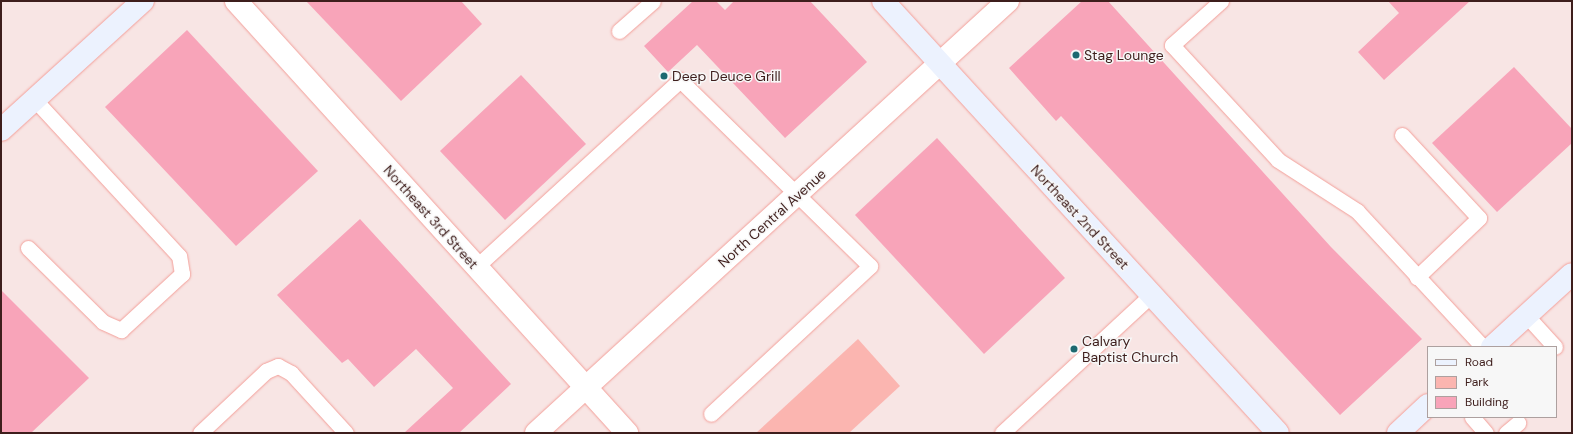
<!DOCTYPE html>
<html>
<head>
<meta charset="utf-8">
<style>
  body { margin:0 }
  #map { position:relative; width:1573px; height:434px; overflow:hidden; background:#f8e5e4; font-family:"DM Sans",sans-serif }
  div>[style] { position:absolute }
  .green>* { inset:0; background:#fbb5b0 }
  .building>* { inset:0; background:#f8a4b9 }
  .roads { filter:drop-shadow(0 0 1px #f39f99) drop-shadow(0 0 1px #f39f99) }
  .lane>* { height:15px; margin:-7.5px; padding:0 7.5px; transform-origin:7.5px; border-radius:7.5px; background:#fff }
  .street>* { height:22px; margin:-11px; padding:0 11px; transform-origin:11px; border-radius:11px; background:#fff }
  .secondary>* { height:22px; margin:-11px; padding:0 11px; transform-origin:11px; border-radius:11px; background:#ecf2fe }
  .dots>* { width:11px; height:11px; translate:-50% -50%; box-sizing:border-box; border:2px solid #f7f7f7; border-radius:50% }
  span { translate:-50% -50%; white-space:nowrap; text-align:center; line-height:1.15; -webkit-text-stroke:3px #f7f7f7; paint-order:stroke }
  .poi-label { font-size:14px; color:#3e1e1c }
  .left { translate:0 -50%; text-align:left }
  .street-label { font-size:14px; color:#3e1e1c }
  .frame { position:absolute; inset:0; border:2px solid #3e1e1c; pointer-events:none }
  .legend { position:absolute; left:1427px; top:346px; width:130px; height:72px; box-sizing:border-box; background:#f7f7f7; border:1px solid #ada09f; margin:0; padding:5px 7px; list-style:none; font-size:12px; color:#3e1e1c }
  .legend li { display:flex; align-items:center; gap:8px; height:20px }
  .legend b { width:20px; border:1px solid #ada09f }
</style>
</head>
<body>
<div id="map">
  <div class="green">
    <div style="clip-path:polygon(858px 339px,900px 386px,849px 433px,756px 433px)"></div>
  </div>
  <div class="building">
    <div style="clip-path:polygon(306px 1px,461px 1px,482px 24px,401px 101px)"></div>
    <div style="clip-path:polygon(693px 1px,716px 1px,725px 10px,734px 1px,810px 1px,867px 62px,785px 138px,697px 45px,668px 72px,644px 46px)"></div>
    <div style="clip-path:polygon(1082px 1px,1108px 1px,1331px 247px,1422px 339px,1340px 415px,1061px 116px,1056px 121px,1009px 68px)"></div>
    <div style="clip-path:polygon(1388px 1px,1470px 1px,1384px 80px,1358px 52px,1399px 13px)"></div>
    <div style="clip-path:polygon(187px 30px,318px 171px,236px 246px,105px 107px)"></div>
    <div style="clip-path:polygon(1514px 67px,1572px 129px,1572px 143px,1497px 212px,1432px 143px)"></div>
    <div style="clip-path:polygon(521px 75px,586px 144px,505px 220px,440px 151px)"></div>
    <div style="clip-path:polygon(937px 138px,1065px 278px,984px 354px,855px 215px)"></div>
    <div style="clip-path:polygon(360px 219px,511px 384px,459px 433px,404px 433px,453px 388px,416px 349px,374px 387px,348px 359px,342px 363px,277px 295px)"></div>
    <div style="clip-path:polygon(1px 290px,89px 378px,31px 433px,1px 433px)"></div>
  </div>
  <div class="roads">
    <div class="lane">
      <div style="left:1221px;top:1px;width:66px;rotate:138.1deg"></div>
      <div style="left:1172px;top:45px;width:156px;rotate:47.3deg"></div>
      <div style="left:1278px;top:160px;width:94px;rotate:32.8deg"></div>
      <div style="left:1357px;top:211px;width:185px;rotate:47.2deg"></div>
      <div style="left:619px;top:31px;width:45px;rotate:-41.4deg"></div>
      <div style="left:1402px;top:135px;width:113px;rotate:47.1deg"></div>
      <div style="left:1479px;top:218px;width:86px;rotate:136.4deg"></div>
      <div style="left:28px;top:248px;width:105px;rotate:44.6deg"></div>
      <div style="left:103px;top:322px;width:20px;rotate:24deg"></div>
      <div style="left:121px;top:330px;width:83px;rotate:-42.6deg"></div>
      <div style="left:182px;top:274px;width:18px;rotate:-99deg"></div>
      <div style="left:179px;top:256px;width:214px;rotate:-132.7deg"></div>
      <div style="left:476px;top:267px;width:277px;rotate:-42.5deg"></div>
      <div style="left:680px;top:80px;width:266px;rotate:44.4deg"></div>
      <div style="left:870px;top:266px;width:217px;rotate:137.1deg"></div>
      <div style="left:1526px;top:315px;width:43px;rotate:47.8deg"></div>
      <div style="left:1472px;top:417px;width:21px;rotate:49deg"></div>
      <div style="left:200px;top:433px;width:91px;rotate:-43.2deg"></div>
      <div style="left:266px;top:371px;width:13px;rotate:-23deg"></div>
      <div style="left:278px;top:366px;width:15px;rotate:28deg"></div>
      <div style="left:291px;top:373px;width:81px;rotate:47.5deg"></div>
      <div style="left:1002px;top:433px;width:203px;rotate:-42.8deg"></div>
      <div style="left:1506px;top:433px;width:16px;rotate:-40deg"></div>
    </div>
    <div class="street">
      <div style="left:236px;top:1px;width:583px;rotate:47.85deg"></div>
      <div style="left:536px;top:433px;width:640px;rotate:-42.47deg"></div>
    </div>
    <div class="secondary">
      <div style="left:883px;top:1px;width:585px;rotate:47.56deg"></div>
      <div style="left:1px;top:130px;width:192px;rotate:-42.3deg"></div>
      <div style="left:1492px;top:347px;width:108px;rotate:-42.4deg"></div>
      <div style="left:1398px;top:433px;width:41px;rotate:-43deg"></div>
    </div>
  </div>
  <div class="dots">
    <div style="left:1076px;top:55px;background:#1d6970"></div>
    <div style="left:664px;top:76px;background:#1d6970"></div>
    <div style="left:1074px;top:349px;background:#1d6970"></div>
  </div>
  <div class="poi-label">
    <span class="left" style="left:1084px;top:55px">Stag Lounge</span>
    <span class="left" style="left:672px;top:76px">Deep Deuce Grill</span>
    <span class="left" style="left:1082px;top:349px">Calvary<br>Baptist Church</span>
  </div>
  <div class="street-label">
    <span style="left:431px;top:217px;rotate:48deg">Northeast 3rd Street</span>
    <span style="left:1080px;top:217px;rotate:47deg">Northeast 2nd Street</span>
    <span style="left:772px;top:218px;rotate:-42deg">North Central Avenue</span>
  </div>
  <div class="frame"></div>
  <ul class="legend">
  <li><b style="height:5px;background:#ecf2fe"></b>Road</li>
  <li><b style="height:11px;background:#fbb5b0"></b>Park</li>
  <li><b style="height:11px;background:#f8a4b9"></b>Building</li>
  </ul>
</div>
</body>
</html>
